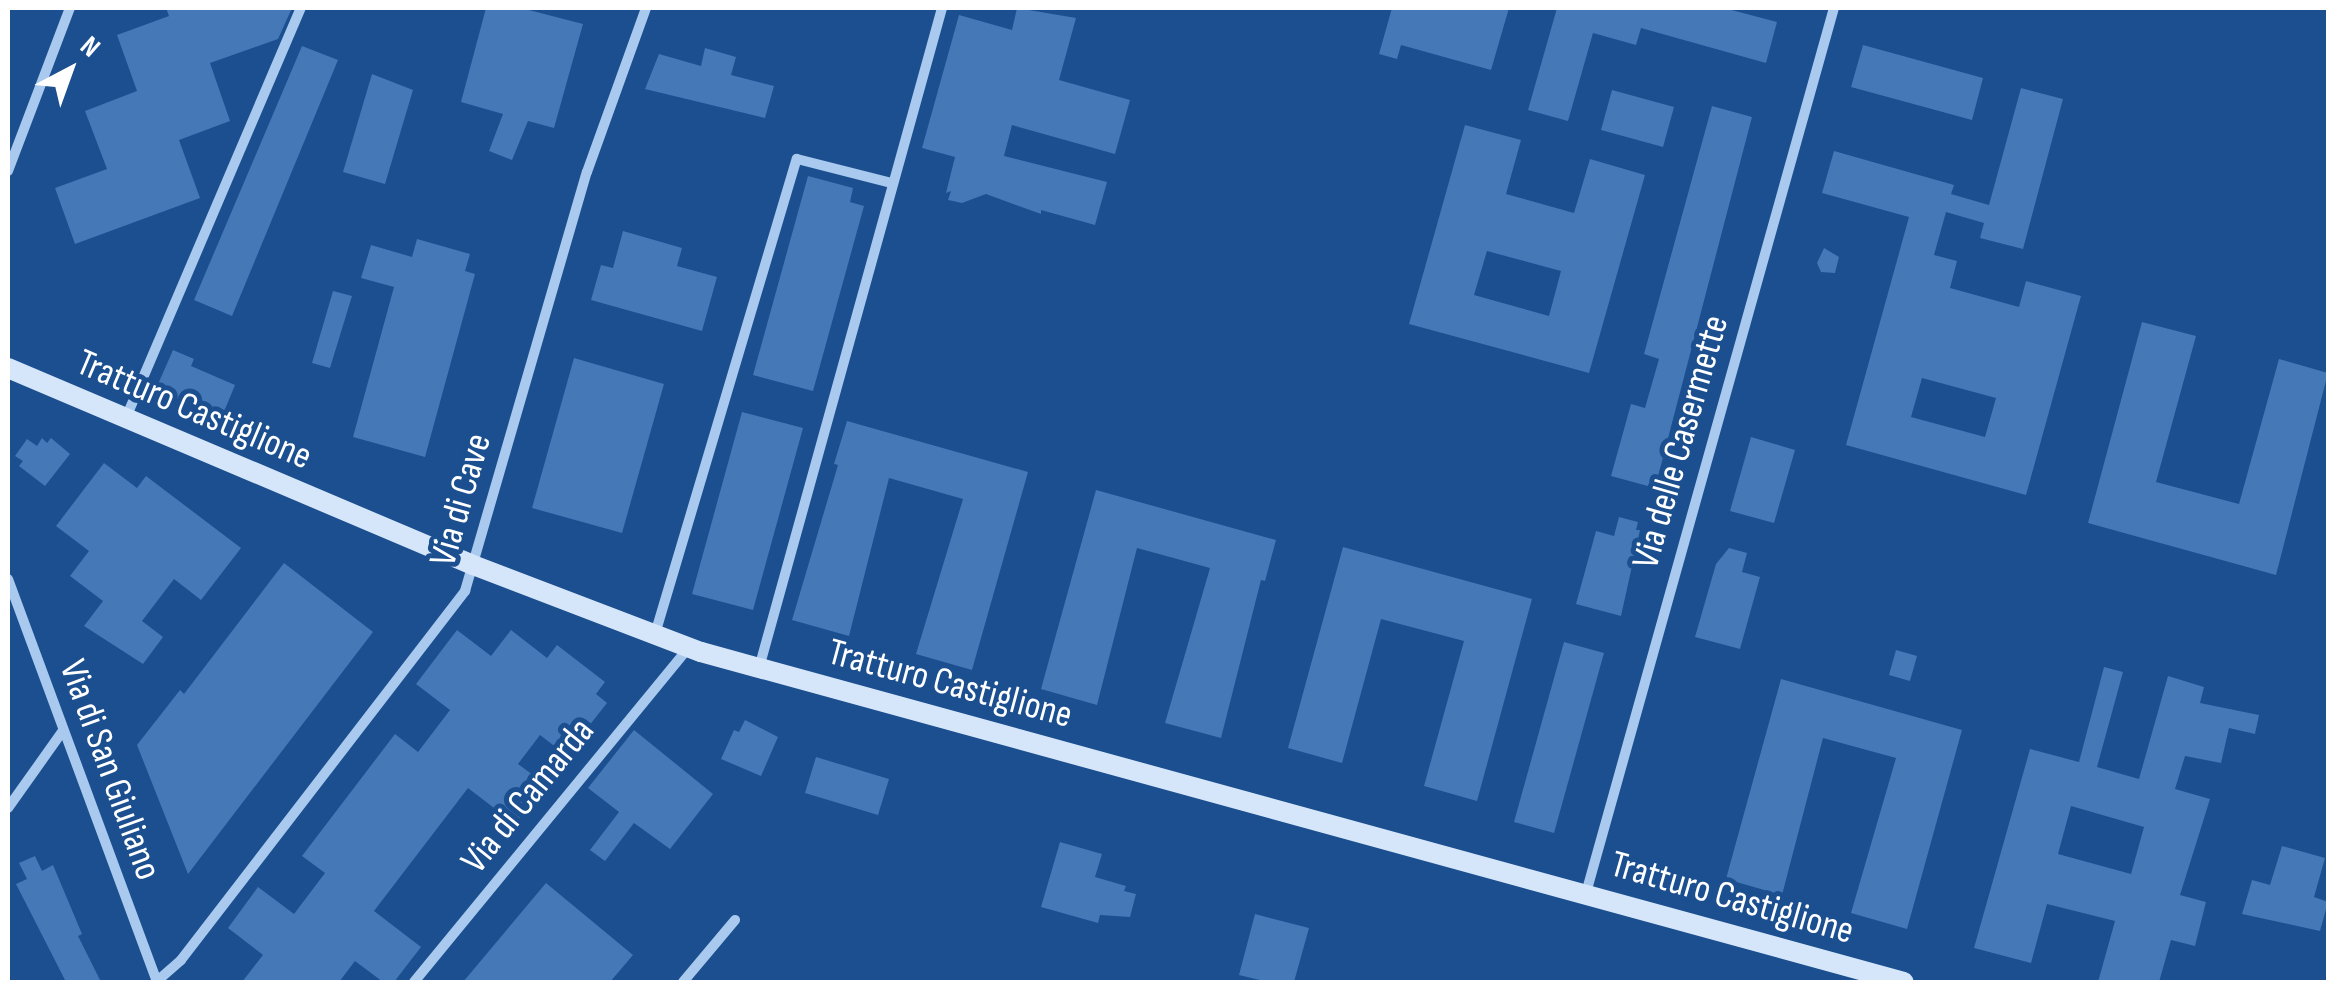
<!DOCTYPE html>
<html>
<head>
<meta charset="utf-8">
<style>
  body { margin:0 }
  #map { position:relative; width:2336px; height:990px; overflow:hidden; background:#1b4f8f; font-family:"Sofia Sans Condensed",sans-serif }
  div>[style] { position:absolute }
  .building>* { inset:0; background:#4478b7 }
  .street>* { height:10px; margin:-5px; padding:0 5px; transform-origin:5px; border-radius:5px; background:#a9c9ee }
  .secondary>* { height:20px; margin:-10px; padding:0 10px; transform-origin:10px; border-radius:10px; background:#d6e6fa }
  span { translate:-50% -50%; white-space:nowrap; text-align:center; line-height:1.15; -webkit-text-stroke:10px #1b4f8f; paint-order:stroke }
  .street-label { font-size:38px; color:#fff }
  .frame { position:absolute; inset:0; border:10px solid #fff; pointer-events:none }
  .north { position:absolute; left:20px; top:20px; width:100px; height:100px; -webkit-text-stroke:8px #1b4f8f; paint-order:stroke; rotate:41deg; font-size:28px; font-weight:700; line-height:40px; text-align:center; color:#fff }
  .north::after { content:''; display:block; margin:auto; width:35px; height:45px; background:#fff; clip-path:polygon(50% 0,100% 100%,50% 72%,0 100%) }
</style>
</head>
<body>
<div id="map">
  <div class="building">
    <div style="clip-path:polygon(166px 8px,292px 8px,278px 39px,210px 63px,230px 121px,179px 140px,200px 198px,75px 244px,55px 188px,107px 169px,85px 111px,137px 91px,117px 35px,169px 16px)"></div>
    <div style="clip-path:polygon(486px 8px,521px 8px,583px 24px,554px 128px,528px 121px,512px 160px,489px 151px,503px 114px,461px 102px)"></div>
    <div style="clip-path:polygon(1017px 8px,1076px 18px,1059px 80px,1130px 100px,1115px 154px,1012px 125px,1004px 156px,1107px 182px,1095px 225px,1041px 210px,1041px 214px,986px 194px,962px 203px,948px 200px,951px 191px,946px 193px,955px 157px,922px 148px,959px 15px,1012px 30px)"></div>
    <div style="clip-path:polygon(1392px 8px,1509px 8px,1491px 70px,1401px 45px,1397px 59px,1379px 54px)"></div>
    <div style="clip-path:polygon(1557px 8px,1724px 8px,1777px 22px,1766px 63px,1641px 28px,1636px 45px,1593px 33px,1568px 121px,1528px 110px)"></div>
    <div style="clip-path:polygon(1863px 45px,1983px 78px,1972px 120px,1851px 87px)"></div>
    <div style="clip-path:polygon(302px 46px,338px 60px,232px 316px,194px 300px)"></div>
    <div style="clip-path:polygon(705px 48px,736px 57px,731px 75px,774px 86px,765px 118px,645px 89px,659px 54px,701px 66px)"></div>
    <div style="clip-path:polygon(372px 74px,413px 90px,385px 184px,343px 172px)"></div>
    <div style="clip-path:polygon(evenodd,2021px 88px,2063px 99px,2023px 249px,1980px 238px,1984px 223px,1946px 212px,1934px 255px,1957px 261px,1950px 288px,2019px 307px,2026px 281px,2081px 296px,2026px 495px,1846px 445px,1909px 217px,1822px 193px,1834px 151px,1954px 185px,1951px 194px,1989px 205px,2021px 88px,1922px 378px,1996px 398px,1985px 437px,1911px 417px,1922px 378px)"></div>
    <div style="clip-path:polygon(1612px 90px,1674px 107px,1663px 147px,1601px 130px)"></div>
    <div style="clip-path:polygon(1712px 106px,1752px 117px,1655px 488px,1611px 476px,1631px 404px,1645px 408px,1659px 359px,1644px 354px)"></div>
    <div style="clip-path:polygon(evenodd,1465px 125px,1521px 140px,1506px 194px,1574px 213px,1590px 159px,1645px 175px,1589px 373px,1409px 324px,1465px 125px,1487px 251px,1561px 271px,1549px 316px,1474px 295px,1487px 251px)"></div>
    <div style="clip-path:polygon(808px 176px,853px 188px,850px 202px,864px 206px,813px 391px,753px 375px)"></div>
    <div style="clip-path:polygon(623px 231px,682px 248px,677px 266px,717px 277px,702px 331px,591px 300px,601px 265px,613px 268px)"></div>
    <div style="clip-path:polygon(417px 239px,470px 254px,465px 271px,475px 274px,425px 457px,353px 437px,394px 287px,361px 278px,371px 245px,412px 257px)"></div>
    <div style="clip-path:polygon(1824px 248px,1839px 257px,1835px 273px,1821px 272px,1817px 263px)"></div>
    <div style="clip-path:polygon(333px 291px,352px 296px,330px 368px,312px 363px)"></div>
    <div style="clip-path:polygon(2142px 322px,2196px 336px,2156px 482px,2239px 504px,2279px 359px,2328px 373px,2276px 575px,2088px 523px)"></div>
    <div style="clip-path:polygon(173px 350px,194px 359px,191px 366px,235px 385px,221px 419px,155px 391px)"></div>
    <div style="clip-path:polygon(574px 358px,664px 384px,622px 533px,532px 508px)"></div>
    <div style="clip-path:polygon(742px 412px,803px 428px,753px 610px,692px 594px)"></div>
    <div style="clip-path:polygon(847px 421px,1028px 472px,972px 670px,916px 654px,963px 499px,889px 478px,849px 636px,792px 620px,838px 465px,834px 464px)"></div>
    <div style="clip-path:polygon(1751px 437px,1795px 450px,1774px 523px,1730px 511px)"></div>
    <div style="clip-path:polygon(42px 438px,47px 443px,51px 438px,70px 454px,45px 486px,19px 466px,23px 461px,15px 456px,27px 439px,37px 446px)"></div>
    <div style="clip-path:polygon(104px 463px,137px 488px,146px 476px,241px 548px,201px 600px,174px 579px,142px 621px,163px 637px,143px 664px,84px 626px,103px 601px,70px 576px,89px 551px,56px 526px)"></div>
    <div style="clip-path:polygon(1096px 490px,1276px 540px,1265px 581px,1261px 580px,1221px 738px,1165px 723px,1210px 568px,1137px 548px,1097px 705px,1041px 689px)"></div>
    <div style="clip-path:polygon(1619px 517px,1638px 522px,1636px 530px,1640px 530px,1621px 616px,1576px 604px,1596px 531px,1614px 536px)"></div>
    <div style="clip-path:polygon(1343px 547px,1532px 599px,1477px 801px,1424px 786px,1464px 641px,1381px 619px,1342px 763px,1288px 748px)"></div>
    <div style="clip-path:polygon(1729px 548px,1747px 553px,1742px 572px,1760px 577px,1740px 649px,1695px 637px,1716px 564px)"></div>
    <div style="clip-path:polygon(284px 563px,373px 632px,188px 874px,137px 745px,180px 690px,184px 694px)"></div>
    <div style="clip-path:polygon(457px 630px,491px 656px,511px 630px,547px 658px,557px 645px,605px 682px,596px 694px,607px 703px,566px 755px,540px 735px,518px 764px,545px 784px,515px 824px,468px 788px,374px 911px,421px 947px,394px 982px,383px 982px,355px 961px,339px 982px,242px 982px,263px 955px,228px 928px,258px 887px,294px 914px,325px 873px,302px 856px,395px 734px,418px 752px,450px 710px,416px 684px)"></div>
    <div style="clip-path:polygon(1564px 642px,1604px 653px,1554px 833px,1514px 822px)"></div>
    <div style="clip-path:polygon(1896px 650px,1917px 656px,1910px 681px,1889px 675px)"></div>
    <div style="clip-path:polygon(evenodd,2104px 667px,2123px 672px,2097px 767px,2139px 779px,2168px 676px,2204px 687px,2200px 703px,2259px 715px,2255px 734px,2229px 728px,2221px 763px,2185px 756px,2175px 789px,2210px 799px,2180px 895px,2206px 902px,2195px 946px,2171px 940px,2159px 982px,2098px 982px,2115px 921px,2047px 904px,2031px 963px,1974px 948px,2030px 749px,2079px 762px,2104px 667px,2071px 806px,2144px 827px,2131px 874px,2058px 854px,2071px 806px)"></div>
    <div style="clip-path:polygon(1781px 679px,1962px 730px,1907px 929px,1851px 913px,1896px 758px,1823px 738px,1782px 895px,1726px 879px)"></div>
    <div style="clip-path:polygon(745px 720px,778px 737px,761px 776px,721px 759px,734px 730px,739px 732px)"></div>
    <div style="clip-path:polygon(634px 730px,713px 794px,670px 849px,634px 823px,605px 861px,590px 850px,619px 812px,588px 788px)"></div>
    <div style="clip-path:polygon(816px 757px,889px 779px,878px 815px,805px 793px)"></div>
    <div style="clip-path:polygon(1060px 842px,1102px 854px,1095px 877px,1126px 886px,1124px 891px,1136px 894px,1130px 917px,1100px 915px,1098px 923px,1041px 907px)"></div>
    <div style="clip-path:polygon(2282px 846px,2325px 858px,2314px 897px,2328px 902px,2320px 931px,2242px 914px,2252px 880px,2270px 885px)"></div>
    <div style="clip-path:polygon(35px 856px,42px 871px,53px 865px,82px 934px,78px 936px,101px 982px,66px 982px,16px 884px,27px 879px,19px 863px)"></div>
    <div style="clip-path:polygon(546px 883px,633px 955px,610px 982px,463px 982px)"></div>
    <div style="clip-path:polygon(1255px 914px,1309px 928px,1294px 982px,1268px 982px,1239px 975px)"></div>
  </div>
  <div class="street">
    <div style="left:8px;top:171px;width:174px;rotate:-69.2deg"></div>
    <div style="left:125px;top:420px;width:448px;rotate:-66.9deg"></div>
    <div style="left:8px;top:579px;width:430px;rotate:69.7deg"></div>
    <div style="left:655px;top:634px;width:496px;rotate:-73.4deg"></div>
    <div style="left:797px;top:159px;width:98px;rotate:14.2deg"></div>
    <div style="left:759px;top:668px;width:685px;rotate:-74.5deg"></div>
    <div style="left:8px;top:808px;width:93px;rotate:-54.6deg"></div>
    <div style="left:1586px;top:893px;width:919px;rotate:-74.35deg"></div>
    <div style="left:156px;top:982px;width:33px;rotate:-41deg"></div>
    <div style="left:181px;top:960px;width:466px;rotate:-52.4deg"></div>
    <div style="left:465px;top:591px;width:436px;rotate:-73.8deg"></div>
    <div style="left:587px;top:172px;width:174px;rotate:-70.2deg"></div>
    <div style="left:414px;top:982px;width:432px;rotate:-50.6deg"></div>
    <div style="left:683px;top:982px;width:81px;rotate:-50deg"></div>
  </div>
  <div class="secondary">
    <div style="left:8px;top:368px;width:505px;rotate:22.96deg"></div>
    <div style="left:473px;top:565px;width:244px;rotate:20.9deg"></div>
    <div style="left:701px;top:652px;width:1247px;rotate:15.34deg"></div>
  </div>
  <div class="street-label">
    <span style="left:194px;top:410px;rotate:23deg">Tratturo Castiglione</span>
    <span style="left:1681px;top:442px;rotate:-74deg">Via delle Casermette</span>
    <span style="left:461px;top:500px;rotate:-74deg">Via di Cave</span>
    <span style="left:950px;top:684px;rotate:15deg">Tratturo Castiglione</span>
    <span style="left:110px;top:770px;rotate:70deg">Via di San Giuliano</span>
    <span style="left:528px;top:796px;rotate:-51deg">Via di Camarda</span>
    <span style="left:1732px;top:898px;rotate:16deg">Tratturo Castiglione</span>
  </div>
  <div class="frame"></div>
  <div class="north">N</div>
</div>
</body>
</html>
